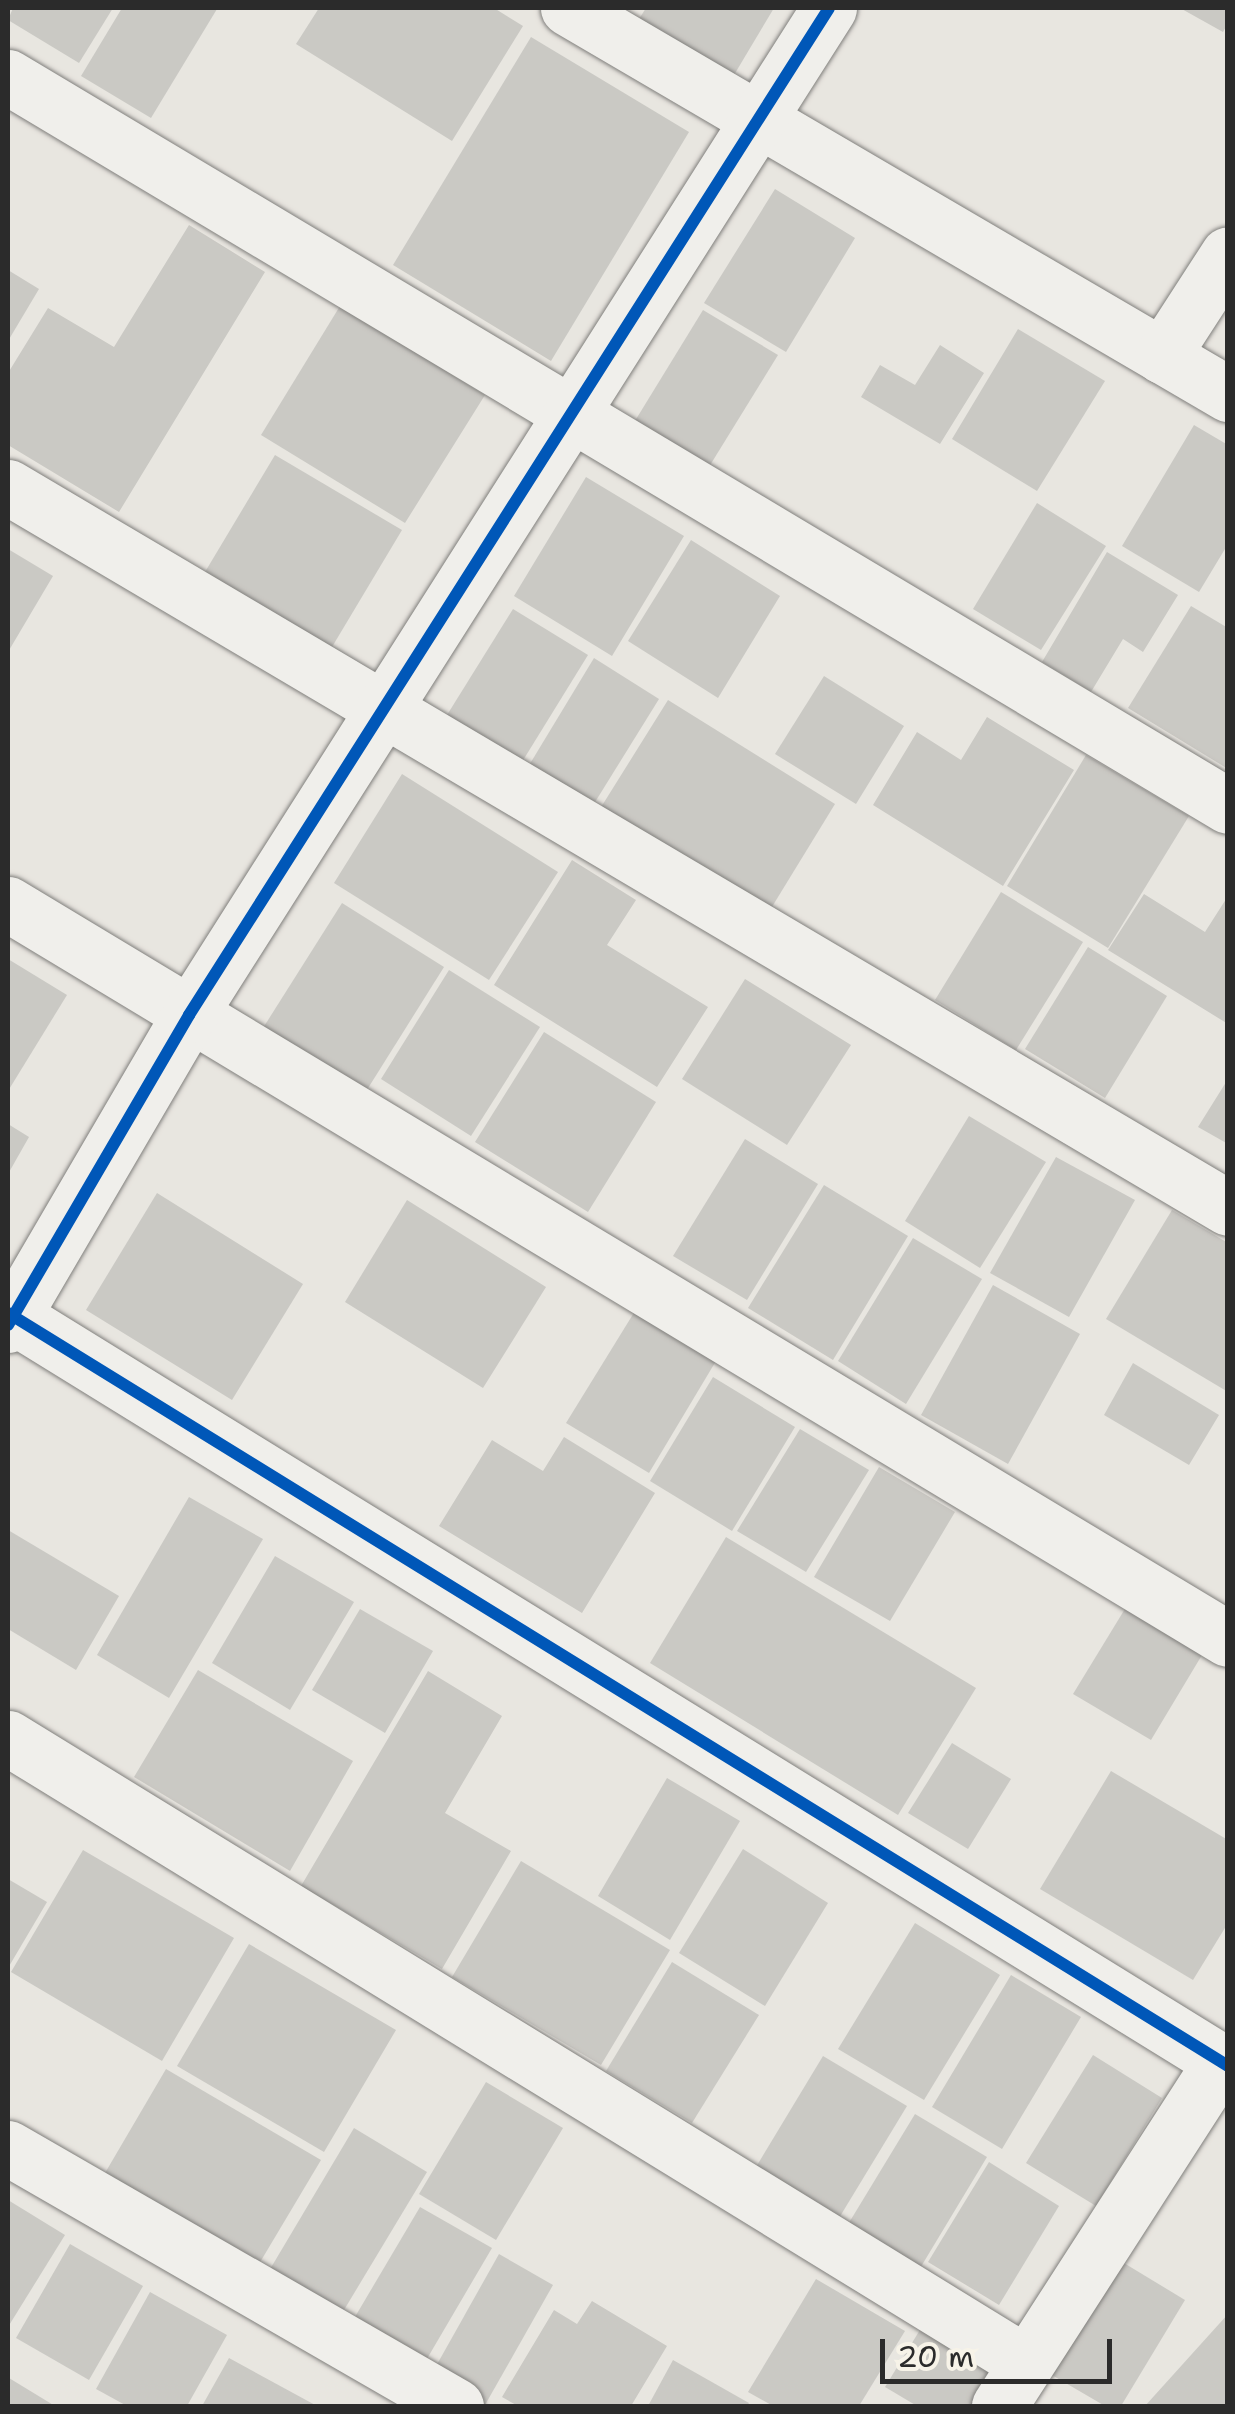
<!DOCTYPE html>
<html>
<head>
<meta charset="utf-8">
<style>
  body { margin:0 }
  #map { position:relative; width:1235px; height:2414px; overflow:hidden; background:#e8e6e0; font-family:"Shantell Sans",sans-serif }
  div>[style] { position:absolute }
  .building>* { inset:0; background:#cac9c4 }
  .roads { filter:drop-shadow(0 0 2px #807f7c) drop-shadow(0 0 2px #807f7c) }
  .minor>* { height:55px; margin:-27.5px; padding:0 27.5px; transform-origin:27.5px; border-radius:27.5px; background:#f0efeb }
  .cycleway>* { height:12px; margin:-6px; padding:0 6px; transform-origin:6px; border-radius:6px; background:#0057b8 }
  span { translate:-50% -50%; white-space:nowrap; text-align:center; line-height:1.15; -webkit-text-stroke:8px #f7f3e8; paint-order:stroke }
  .frame { position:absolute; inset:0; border:10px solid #2b2b2b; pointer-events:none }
  .scale { position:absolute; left:880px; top:2339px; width:232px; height:45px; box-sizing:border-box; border:5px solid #2b2b2b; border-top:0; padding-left:12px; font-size:30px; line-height:35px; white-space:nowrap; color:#2b2b2b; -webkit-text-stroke:8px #f7f3e8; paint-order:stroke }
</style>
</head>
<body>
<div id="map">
  <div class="building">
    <div style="clip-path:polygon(13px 8px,113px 8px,79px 63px,8px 20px)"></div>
    <div style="clip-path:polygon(122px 8px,217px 9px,151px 118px,81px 76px)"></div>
    <div style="clip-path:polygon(319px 8px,494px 8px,523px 26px,452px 141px,296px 44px)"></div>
    <div style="clip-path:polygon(646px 8px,774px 8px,734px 75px,639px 19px)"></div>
    <div style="clip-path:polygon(1180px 8px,1228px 8px,1228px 23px,1223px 32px)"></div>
    <div style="clip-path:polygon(531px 37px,689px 132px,551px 361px,393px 265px)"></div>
    <div style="clip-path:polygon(775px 189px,855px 238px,786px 352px,704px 303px)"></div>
    <div style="clip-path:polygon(189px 225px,265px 272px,119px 512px,8px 445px,8px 373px,48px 308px,114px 347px)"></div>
    <div style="clip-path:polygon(8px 270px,39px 289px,8px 341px)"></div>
    <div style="clip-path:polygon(340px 306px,485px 395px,405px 523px,261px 435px)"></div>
    <div style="clip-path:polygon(703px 310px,778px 355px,704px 475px,630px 429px)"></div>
    <div style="clip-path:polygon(1018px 329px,1105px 381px,1037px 491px,952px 439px)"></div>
    <div style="clip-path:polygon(940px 345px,984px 373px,940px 444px,861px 397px,880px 365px,915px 385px)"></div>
    <div style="clip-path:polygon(1194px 425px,1228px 445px,1228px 544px,1199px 592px,1122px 546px)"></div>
    <div style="clip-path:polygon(275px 455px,402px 530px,329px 652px,202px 577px)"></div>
    <div style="clip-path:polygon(586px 477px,684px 536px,612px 656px,514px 596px)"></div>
    <div style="clip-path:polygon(1037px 503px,1106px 546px,1041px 650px,973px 609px)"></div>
    <div style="clip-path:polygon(691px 540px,780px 596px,718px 698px,628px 641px)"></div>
    <div style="clip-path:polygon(8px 549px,53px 576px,8px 652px)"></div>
    <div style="clip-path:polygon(1107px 552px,1178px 595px,1143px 652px,1123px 639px,1091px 692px,1042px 662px)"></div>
    <div style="clip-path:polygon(1191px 606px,1228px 628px,1228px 769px,1128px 708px)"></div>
    <div style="clip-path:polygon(513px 609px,588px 655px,522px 762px,447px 715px)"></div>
    <div style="clip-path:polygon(594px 658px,659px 699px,592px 807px,528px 767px)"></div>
    <div style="clip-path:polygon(824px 676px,904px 726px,856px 804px,775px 754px)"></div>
    <div style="clip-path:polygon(668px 700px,835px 804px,767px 915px,598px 812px)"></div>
    <div style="clip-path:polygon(987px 717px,1074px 770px,1003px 886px,873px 805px,917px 732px,961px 760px)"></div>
    <div style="clip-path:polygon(1086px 755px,1189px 816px,1108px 948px,1007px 886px)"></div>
    <div style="clip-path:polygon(402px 774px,558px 872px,489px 980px,334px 883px)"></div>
    <div style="clip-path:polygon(572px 860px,636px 900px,607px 945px,708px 1007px,657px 1087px,494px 985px)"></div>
    <div style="clip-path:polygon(1001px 892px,1083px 942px,1016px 1050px,935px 1000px)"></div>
    <div style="clip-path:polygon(1144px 894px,1205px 932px,1228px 896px,1228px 1024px,1108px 950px)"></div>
    <div style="clip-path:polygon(342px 903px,444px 967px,365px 1093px,263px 1028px)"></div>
    <div style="clip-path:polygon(1088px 947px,1167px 996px,1105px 1098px,1025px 1049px)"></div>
    <div style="clip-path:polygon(8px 959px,67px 995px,8px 1091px)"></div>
    <div style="clip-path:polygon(449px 970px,540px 1027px,471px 1136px,381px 1079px)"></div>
    <div style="clip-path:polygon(745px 979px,851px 1045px,787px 1145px,682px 1079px)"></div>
    <div style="clip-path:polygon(544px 1032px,656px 1102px,588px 1212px,475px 1142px)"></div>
    <div style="clip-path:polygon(1228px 1079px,1228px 1144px,1198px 1127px)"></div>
    <div style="clip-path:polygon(969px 1116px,1046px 1162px,980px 1268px,905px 1221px)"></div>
    <div style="clip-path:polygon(8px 1124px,29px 1137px,8px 1174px)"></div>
    <div style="clip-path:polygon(745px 1139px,818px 1184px,747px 1300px,673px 1256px)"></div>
    <div style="clip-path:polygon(1056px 1157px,1135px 1200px,1069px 1317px,990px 1273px)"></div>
    <div style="clip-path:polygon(824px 1185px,908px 1236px,833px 1360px,748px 1308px)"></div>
    <div style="clip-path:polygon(157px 1193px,303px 1284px,232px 1400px,86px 1310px)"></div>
    <div style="clip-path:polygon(407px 1200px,546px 1287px,483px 1388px,345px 1302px)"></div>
    <div style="clip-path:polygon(1172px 1210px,1228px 1243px,1228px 1392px,1106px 1319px)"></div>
    <div style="clip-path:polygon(913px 1238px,982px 1279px,906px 1404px,838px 1361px)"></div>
    <div style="clip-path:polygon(993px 1285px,1080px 1334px,1008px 1464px,921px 1415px)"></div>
    <div style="clip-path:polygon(635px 1311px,716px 1361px,649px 1473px,566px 1423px)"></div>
    <div style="clip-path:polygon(1133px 1363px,1219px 1415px,1189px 1465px,1104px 1415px)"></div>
    <div style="clip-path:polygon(713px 1377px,795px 1427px,732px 1531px,650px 1481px)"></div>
    <div style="clip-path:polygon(800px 1429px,869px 1470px,806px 1572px,737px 1531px)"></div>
    <div style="clip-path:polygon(564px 1437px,655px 1493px,582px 1613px,439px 1526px,492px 1440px,543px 1471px)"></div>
    <div style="clip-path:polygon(879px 1467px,955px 1512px,890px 1621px,814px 1577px)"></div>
    <div style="clip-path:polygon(189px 1497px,263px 1539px,169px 1698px,97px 1655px)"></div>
    <div style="clip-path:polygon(8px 1530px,119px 1596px,76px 1670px,8px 1629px)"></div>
    <div style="clip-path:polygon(726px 1537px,976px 1688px,898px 1815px,650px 1663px)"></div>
    <div style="clip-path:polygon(275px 1556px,354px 1602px,290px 1710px,212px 1663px)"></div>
    <div style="clip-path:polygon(1131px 1599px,1208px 1645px,1151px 1740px,1073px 1694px)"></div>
    <div style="clip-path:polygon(360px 1609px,433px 1651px,385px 1733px,312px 1690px)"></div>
    <div style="clip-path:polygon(198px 1670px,353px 1761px,290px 1871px,134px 1777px)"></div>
    <div style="clip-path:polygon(428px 1671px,502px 1716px,445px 1813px,511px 1851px,442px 1969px,301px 1886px)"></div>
    <div style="clip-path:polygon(952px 1743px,1011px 1779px,968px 1849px,908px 1813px)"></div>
    <div style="clip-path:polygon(1111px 1771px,1228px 1840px,1228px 1923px,1193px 1980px,1040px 1889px)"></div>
    <div style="clip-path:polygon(667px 1778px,740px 1821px,670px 1940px,598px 1896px)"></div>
    <div style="clip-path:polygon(743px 1849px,828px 1903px,765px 2006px,679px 1953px)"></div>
    <div style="clip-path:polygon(83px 1850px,234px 1938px,162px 2061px,11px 1972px)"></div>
    <div style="clip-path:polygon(521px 1861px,670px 1950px,601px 2065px,452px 1977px)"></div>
    <div style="clip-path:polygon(8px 1879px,47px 1902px,8px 1968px)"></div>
    <div style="clip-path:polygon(915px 1923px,1000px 1975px,924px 2100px,838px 2049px)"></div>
    <div style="clip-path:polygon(249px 1944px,396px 2030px,324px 2152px,177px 2066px)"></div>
    <div style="clip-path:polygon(672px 1962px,759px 2015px,692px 2123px,606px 2071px)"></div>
    <div style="clip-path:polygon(1011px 1975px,1081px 2017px,1002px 2149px,932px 2107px)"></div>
    <div style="clip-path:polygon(1093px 2055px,1162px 2098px,1096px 2206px,1026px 2163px)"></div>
    <div style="clip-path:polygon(823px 2056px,907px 2106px,836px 2223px,753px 2172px)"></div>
    <div style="clip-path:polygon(166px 2069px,321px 2160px,259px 2264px,105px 2173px)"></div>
    <div style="clip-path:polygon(486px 2082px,563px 2128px,496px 2240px,419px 2194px)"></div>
    <div style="clip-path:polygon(915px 2114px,987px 2157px,919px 2270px,847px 2226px)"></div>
    <div style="clip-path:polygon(354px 2128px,427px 2172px,335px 2325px,263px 2281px)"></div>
    <div style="clip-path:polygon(989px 2162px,1059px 2206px,999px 2305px,928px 2262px)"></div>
    <div style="clip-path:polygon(8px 2200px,65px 2235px,8px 2327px)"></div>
    <div style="clip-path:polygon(420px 2207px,492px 2248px,421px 2369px,349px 2327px)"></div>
    <div style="clip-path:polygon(70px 2244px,143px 2286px,89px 2380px,16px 2338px)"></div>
    <div style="clip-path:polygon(499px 2254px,553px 2285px,485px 2405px,431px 2375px)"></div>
    <div style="clip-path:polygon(1114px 2257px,1185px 2300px,1121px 2406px,1105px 2406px,1045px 2371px)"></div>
    <div style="clip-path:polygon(816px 2279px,905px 2331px,859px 2406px,773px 2406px,748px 2392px)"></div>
    <div style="clip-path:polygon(150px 2292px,227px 2335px,187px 2406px,127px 2406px,96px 2389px)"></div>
    <div style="clip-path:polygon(592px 2301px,667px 2346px,631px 2406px,518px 2406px,502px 2397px,554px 2310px,577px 2324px)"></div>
    <div style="clip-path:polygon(1228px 2314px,1228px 2406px,1145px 2406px)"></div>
    <div style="clip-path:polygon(926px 2320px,1010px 2371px,989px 2406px,917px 2406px,885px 2387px)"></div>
    <div style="clip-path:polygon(229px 2358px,317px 2406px,202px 2406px)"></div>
    <div style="clip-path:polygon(673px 2360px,749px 2403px,747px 2406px,648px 2406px)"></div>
    <div style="clip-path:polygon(9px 2378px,55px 2406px,8px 2406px)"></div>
  </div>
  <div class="roads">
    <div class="minor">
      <div style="left:568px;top:8px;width:765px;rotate:30.32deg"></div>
      <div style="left:8px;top:77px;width:1421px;rotate:30.86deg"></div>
      <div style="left:1162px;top:356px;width:121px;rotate:-57.1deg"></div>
      <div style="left:8px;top:487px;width:1417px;rotate:30.58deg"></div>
      <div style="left:8px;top:904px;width:1424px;rotate:31.07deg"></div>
      <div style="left:8px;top:1313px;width:1434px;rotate:31.68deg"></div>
      <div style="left:8px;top:1325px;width:359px;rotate:-59.7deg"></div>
      <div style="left:189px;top:1015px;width:1193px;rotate:-57.56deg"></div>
      <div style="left:8px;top:1738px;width:1191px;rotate:31.54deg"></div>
      <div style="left:8px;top:2148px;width:517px;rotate:29.94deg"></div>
      <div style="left:999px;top:2406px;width:409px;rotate:-57.2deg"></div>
    </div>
  </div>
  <div class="cycleway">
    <div style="left:8px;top:1313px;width:1434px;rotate:31.68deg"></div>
    <div style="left:8px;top:1325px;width:359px;rotate:-59.7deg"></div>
    <div style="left:189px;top:1015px;width:1193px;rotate:-57.56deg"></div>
  </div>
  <div class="frame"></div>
  <div class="scale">20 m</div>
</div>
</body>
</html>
